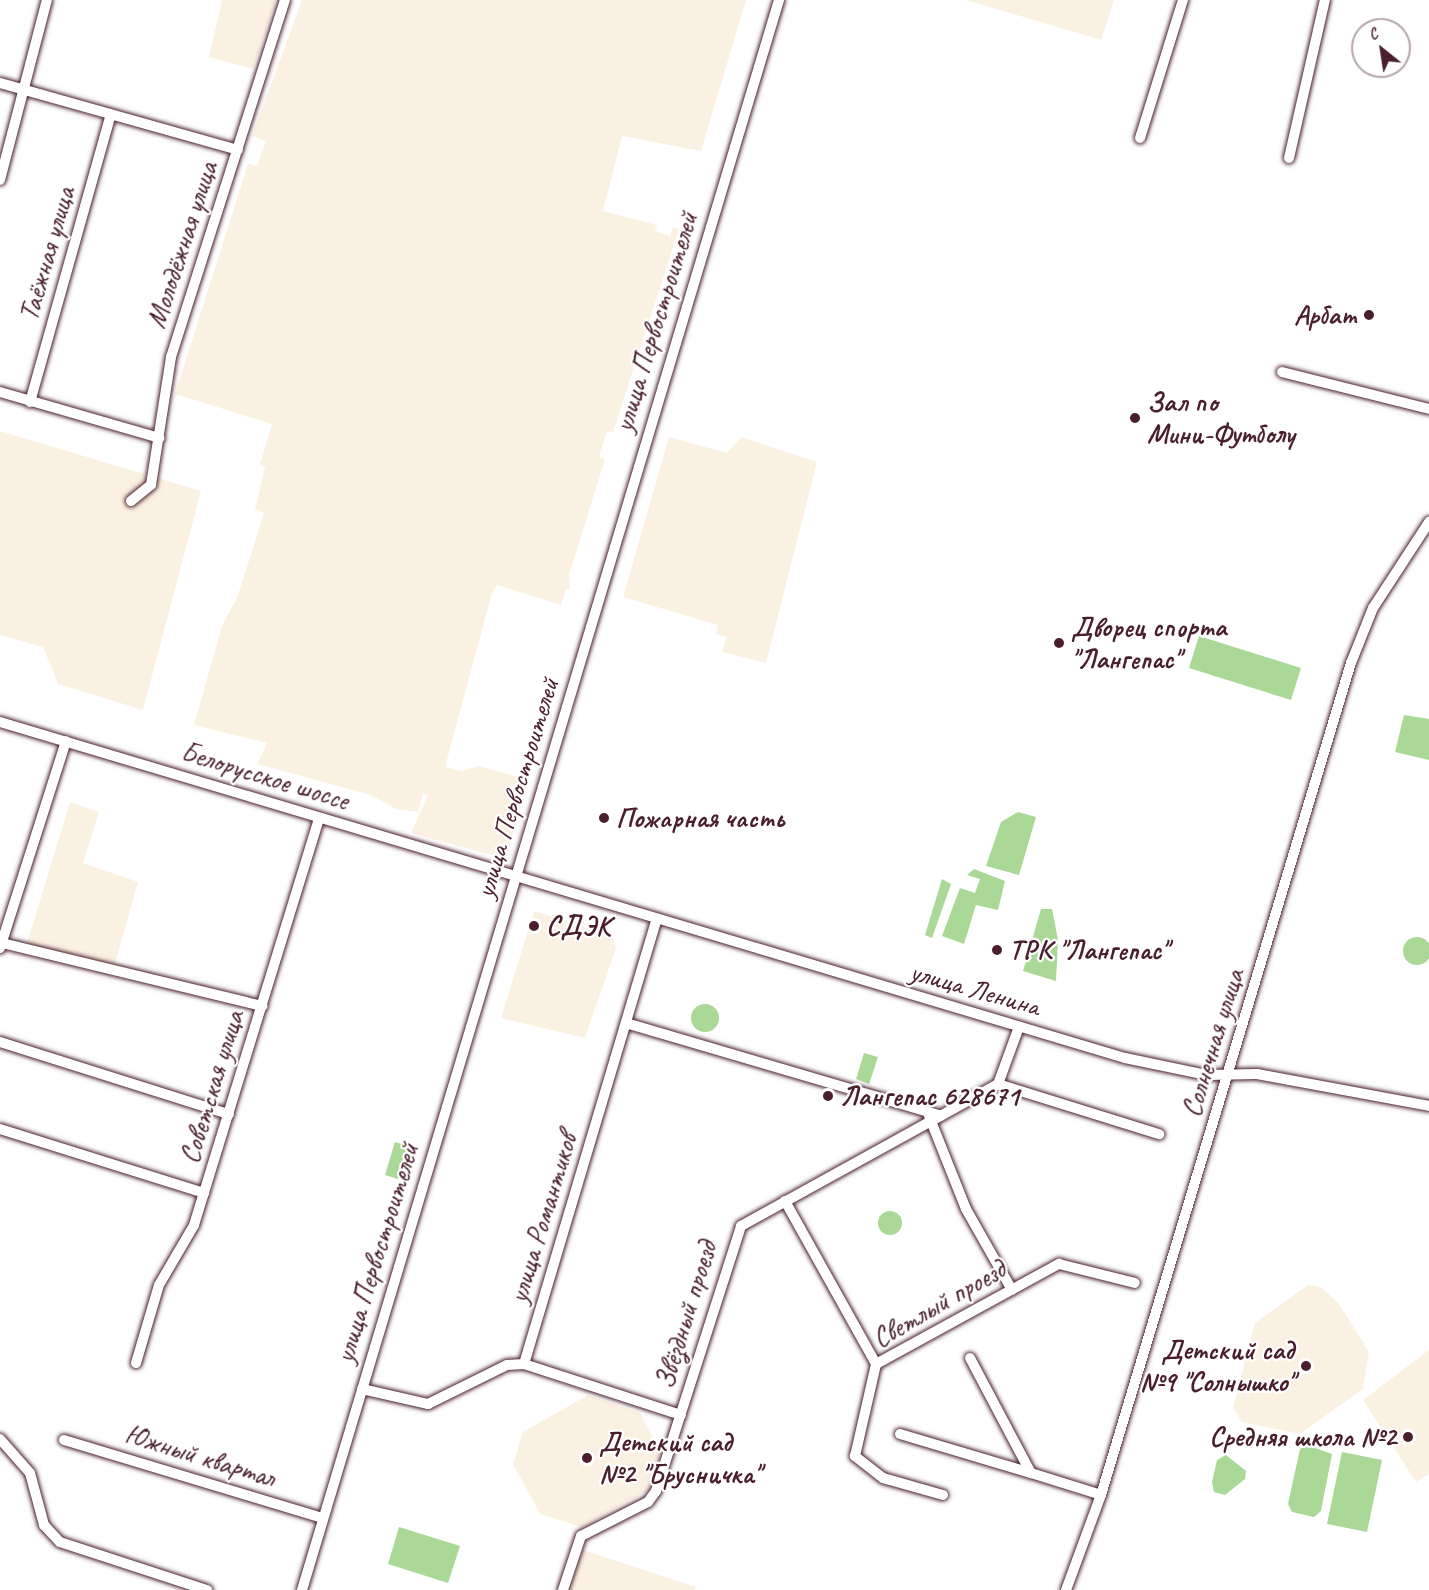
<!DOCTYPE html>
<html>
<head>
<meta charset="utf-8">
<style>
  body { margin:0 }
  #map { position:relative; width:1429px; height:1590px; overflow:hidden; background:#fff; font-family:Caveat,sans-serif }
  div>[style] { position:absolute }
  .built>* { inset:0; background:#fbf1e3 }
  .green>* { inset:0; background:#aad897 }
  .round { border-radius:50% }
  .roads { filter:drop-shadow(0 0 2px #4a1f2b) drop-shadow(0 0 2px #4a1f2b) }
  .minor>* { height:10px; margin:-5px; padding:0 5px; transform-origin:5px; border-radius:5px; background:#fff }
  .dots>* { width:16px; height:16px; translate:-50% -50%; box-sizing:border-box; border:3px solid #fff; border-radius:50% }
  span { translate:-50% -50%; white-space:nowrap; text-align:center; line-height:1.15; -webkit-text-stroke:4.5px #fff; paint-order:stroke }
  .street-label { font-size:28px; color:#4a1f2b }
  .poi-label { font-size:28px; color:#4a1f2b; font-weight:700 }
  .right { translate:-100% -50%; text-align:right }
  .left { translate:0 -50%; text-align:left }
  .north { position:absolute; left:1351px; top:18px; width:60px; height:60px; box-sizing:border-box; background:#fff; border:2px solid #b7a5aa; border-radius:50%; rotate:330deg; font-size:16px; font-weight:700; line-height:24px; text-align:center; color:#4a1f2b }
  .north::after { content:''; display:block; margin:auto; width:21px; height:27px; background:#4a1f2b; clip-path:polygon(50% 0,100% 100%,50% 72%,0 100%) }
</style>
</head>
<body>
<div id="map">
  <div class="built">
    <div style="clip-path:polygon(222px 0,276px 0,253px 69px,209px 57px)"></div>
    <div style="clip-path:polygon(302px 0,746px 0,701px 151px,622px 136px,603px 211px,657px 225px,655px 231px,670px 236px,673px 227px,679px 229px,613px 432px,607px 431px,599px 457px,605px 459px,569px 575px,570px 590px,566px 589px,561px 605px,497px 585px,492px 593px,445px 767px,462px 771px,479px 766px,529px 780px,508px 851px,499px 857px,411px 833px,428px 795px,423px 794px,418px 812px,396px 809px,371px 795px,257px 764px,267px 743px,194px 725px,222px 626px,237px 598px,264px 513px,255px 510px,265px 467px,260px 464px,272px 424px,175px 394px,248px 164px,257px 166px,266px 141px,252px 136px)"></div>
    <div style="clip-path:polygon(966px 0,1114px 0,1101px 40px)"></div>
    <div style="clip-path:polygon(0 431px,201px 491px,143px 710px,58px 684px,43px 647px,0 635px)"></div>
    <div style="clip-path:polygon(669px 437px,727px 453px,741px 437px,817px 462px,766px 663px,722px 652px,727px 637px,716px 634px,718px 625px,623px 597px)"></div>
    <div style="clip-path:polygon(70px 802px,99px 812px,83px 863px,138px 882px,114px 967px,27px 943px)"></div>
    <div style="clip-path:polygon(534px 911px,612px 935px,616px 948px,585px 1038px,501px 1018px)"></div>
    <div style="clip-path:polygon(1308px 1285px,1321px 1287px,1339px 1304px,1369px 1352px,1363px 1389px,1300px 1434px,1242px 1422px,1233px 1408px,1255px 1323px)"></div>
    <div style="clip-path:polygon(1429px 1350px,1429px 1474px,1416px 1482px,1363px 1400px)"></div>
    <div style="clip-path:polygon(588px 1395px,640px 1413px,660px 1452px,648px 1490px,582px 1527px,540px 1514px,513px 1464px,523px 1432px)"></div>
    <div style="clip-path:polygon(580px 1549px,696px 1587px,695px 1590px,568px 1590px)"></div>
  </div>
  <div class="green">
    <div style="clip-path:polygon(1199px 636px,1301px 668px,1291px 700px,1189px 668px)"></div>
    <div style="clip-path:polygon(1404px 715px,1429px 719px,1429px 760px,1395px 752px)"></div>
    <div style="clip-path:polygon(1018px 812px,1036px 817px,1019px 875px,986px 866px,1001px 822px)"></div>
    <div style="clip-path:polygon(974px 869px,1005px 881px,998px 910px,976px 905px,964px 944px,942px 936px,960px 888px,975px 893px,980px 879px,967px 875px)"></div>
    <div style="clip-path:polygon(942px 879px,951px 884px,932px 938px,925px 935px)"></div>
    <div style="clip-path:polygon(1041px 909px,1052px 909px,1058px 940px,1056px 981px,1023px 971px)"></div>
    <div class="round" style="left:1403px;top:937px;width:28px;height:28px"></div>
    <div class="round" style="left:691px;top:1004px;width:28px;height:28px"></div>
    <div style="clip-path:polygon(864px 1053px,878px 1057px,869px 1084px,856px 1079px)"></div>
    <div style="clip-path:polygon(395px 1142px,408px 1146px,398px 1179px,385px 1175px)"></div>
    <div class="round" style="left:878px;top:1211px;width:24px;height:24px"></div>
    <div style="clip-path:polygon(1306px 1445px,1332px 1454px,1321px 1511px,1314px 1517px,1292px 1512px,1288px 1504px,1300px 1449px)"></div>
    <div style="clip-path:polygon(1342px 1452px,1382px 1460px,1367px 1532px,1327px 1524px)"></div>
    <div style="clip-path:polygon(1226px 1455px,1246px 1471px,1245px 1479px,1225px 1495px,1214px 1492px,1212px 1482px,1217px 1460px)"></div>
    <div style="clip-path:polygon(399px 1527px,460px 1546px,448px 1583px,388px 1564px)"></div>
  </div>
  <div class="roads">
    <div class="minor">
      <div style="left:0;top:83px;width:247px;rotate:15.7deg"></div>
      <div style="left:1140px;top:138px;width:145px;rotate:-72.7deg"></div>
      <div style="left:1289px;top:158px;width:162px;rotate:-77.2deg"></div>
      <div style="left:0;top:180px;width:186px;rotate:-75.4deg"></div>
      <div style="left:1282px;top:372px;width:152px;rotate:14.1deg"></div>
      <div style="left:0;top:392px;width:166px;rotate:16.1deg"></div>
      <div style="left:30px;top:402px;width:295px;rotate:-74.3deg"></div>
      <div style="left:131px;top:501px;width:26px;rotate:-39deg"></div>
      <div style="left:151px;top:485px;width:130px;rotate:-81.1deg"></div>
      <div style="left:171px;top:357px;width:375px;rotate:-72.3deg"></div>
      <div style="left:0;top:722px;width:1174px;rotate:16.63deg"></div>
      <div style="left:1125px;top:1058px;width:84px;rotate:11.7deg"></div>
      <div style="left:1207px;top:1075px;width:50px;rotate:-1.1deg"></div>
      <div style="left:1257px;top:1074px;width:175px;rotate:10.5deg"></div>
      <div style="left:2px;top:943px;width:268px;rotate:13.6deg"></div>
      <div style="left:0;top:948px;width:217px;rotate:-72.3deg"></div>
      <div style="left:626px;top:1023px;width:328px;rotate:16.4deg"></div>
      <div style="left:0;top:1042px;width:240px;rotate:17.5deg"></div>
      <div style="left:998px;top:1084px;width:169px;rotate:17.3deg"></div>
      <div style="left:929px;top:1116px;width:100px;rotate:68.3deg"></div>
      <div style="left:966px;top:1209px;width:93px;rotate:60.4deg"></div>
      <div style="left:0;top:1129px;width:214px;rotate:17.4deg"></div>
      <div style="left:785px;top:1201px;width:187px;rotate:60.8deg"></div>
      <div style="left:970px;top:1358px;width:130px;rotate:62.1deg"></div>
      <div style="left:1031px;top:1473px;width:73px;rotate:17.4deg"></div>
      <div style="left:136px;top:1363px;width:81px;rotate:-73.6deg"></div>
      <div style="left:159px;top:1285px;width:69px;rotate:-59.7deg"></div>
      <div style="left:194px;top:1225px;width:426px;rotate:-72.9deg"></div>
      <div style="left:524px;top:1364px;width:165px;rotate:18deg"></div>
      <div style="left:362px;top:1389px;width:68px;rotate:12.8deg"></div>
      <div style="left:428px;top:1404px;width:88px;rotate:-26.3deg"></div>
      <div style="left:507px;top:1365px;width:17px;rotate:-3deg"></div>
      <div style="left:524px;top:1364px;width:464px;rotate:-73.4deg"></div>
      <div style="left:900px;top:1434px;width:137px;rotate:16.6deg"></div>
      <div style="left:0;top:1439px;width:45px;rotate:48.6deg"></div>
      <div style="left:30px;top:1473px;width:54px;rotate:74.9deg"></div>
      <div style="left:44px;top:1525px;width:23px;rotate:47deg"></div>
      <div style="left:60px;top:1542px;width:155px;rotate:18.1deg"></div>
      <div style="left:64px;top:1440px;width:270px;rotate:16.8deg"></div>
      <div style="left:943px;top:1495px;width:62px;rotate:-164.2deg"></div>
      <div style="left:883px;top:1478px;width:36px;rotate:-142deg"></div>
      <div style="left:855px;top:1456px;width:94px;rotate:-77.1deg"></div>
      <div style="left:876px;top:1364px;width:209px;rotate:-28.7deg"></div>
      <div style="left:1059px;top:1264px;width:78px;rotate:14deg"></div>
      <div style="left:302px;top:1590px;width:1660px;rotate:-73.3deg"></div>
      <div style="left:563px;top:1590px;width:57px;rotate:-71.6deg"></div>
      <div style="left:581px;top:1536px;width:75px;rotate:-26.9deg"></div>
      <div style="left:648px;top:1502px;width:14px;rotate:-54deg"></div>
      <div style="left:656px;top:1491px;width:278px;rotate:-72.2deg"></div>
      <div style="left:741px;top:1226px;width:294px;rotate:-28.9deg"></div>
      <div style="left:998px;top:1084px;width:61px;rotate:-69.8deg"></div>
      <div style="left:1066px;top:1590px;width:101px;rotate:-69.8deg"></div>
      <div style="left:1101px;top:1495px;width:869px;rotate:-73.28deg"></div>
      <div style="left:1351px;top:663px;width:59px;rotate:-68.2deg"></div>
      <div style="left:1373px;top:608px;width:103px;rotate:-56.9deg"></div>
    </div>
  </div>
  <div class="dots">
    <div style="left:1369px;top:315px;background:#4a1f2b"></div>
    <div style="left:1135px;top:418px;background:#4a1f2b"></div>
    <div style="left:1059px;top:643px;background:#4a1f2b"></div>
    <div style="left:604px;top:818px;background:#4a1f2b"></div>
    <div style="left:534px;top:926px;background:#4a1f2b"></div>
    <div style="left:997px;top:950px;background:#4a1f2b"></div>
    <div style="left:828px;top:1096px;background:#4a1f2b"></div>
    <div style="left:1306px;top:1366px;background:#4a1f2b"></div>
    <div style="left:1408px;top:1437px;background:#4a1f2b"></div>
    <div style="left:587px;top:1458px;background:#4a1f2b"></div>
  </div>
  <div class="street-label">
    <span style="left:182px;top:245px;rotate:-72deg">Молодёжная улица</span>
    <span style="left:47px;top:254px;rotate:-74deg">Таёжная улица</span>
    <span style="left:656px;top:322px;rotate:-73deg">улица Первостроителей</span>
    <span style="left:265px;top:776px;rotate:17deg">Белорусское шоссе</span>
    <span style="left:517px;top:788px;rotate:-73deg">улица Первостроителей</span>
    <span style="left:975px;top:989px;rotate:16deg">улица Ленина</span>
    <span style="left:1213px;top:1043px;rotate:-73deg">Солнечная улица</span>
    <span style="left:212px;top:1087px;rotate:-73deg">Советская улица</span>
    <span style="left:543px;top:1218px;rotate:-73deg">улица Романтиков</span>
    <span style="left:377px;top:1253px;rotate:-73deg">улица Первостроителей</span>
    <span style="left:939px;top:1304px;rotate:-30deg">Светлый проезд</span>
    <span style="left:686px;top:1315px;rotate:-73deg">Звёздный проезд</span>
    <span style="left:200px;top:1456px;rotate:17deg">Южный квартал</span>
  </div>
  <div class="poi-label">
    <span class="right" style="left:1357px;top:315px">Арбат</span>
    <span class="left" style="left:1147px;top:418px">Зал по<br>Мини-Футболу</span>
    <span class="left" style="left:1071px;top:643px">Дворец спорта<br>"Лангепас"</span>
    <span class="left" style="left:616px;top:818px">Пожарная часть</span>
    <span class="left" style="left:546px;top:926px">СДЭК</span>
    <span class="left" style="left:1009px;top:950px">ТРК "Лангепас"</span>
    <span class="left" style="left:840px;top:1096px">Лангепас 628671</span>
    <span class="right" style="left:1294px;top:1366px">Детский сад<br>№9 "Солнышко"</span>
    <span class="right" style="left:1396px;top:1437px">Средняя школа №2</span>
    <span class="left" style="left:599px;top:1458px">Детский сад<br>№2 "Брусничка"</span>
  </div>
  <div class="north">С</div>
</div>
</body>
</html>
